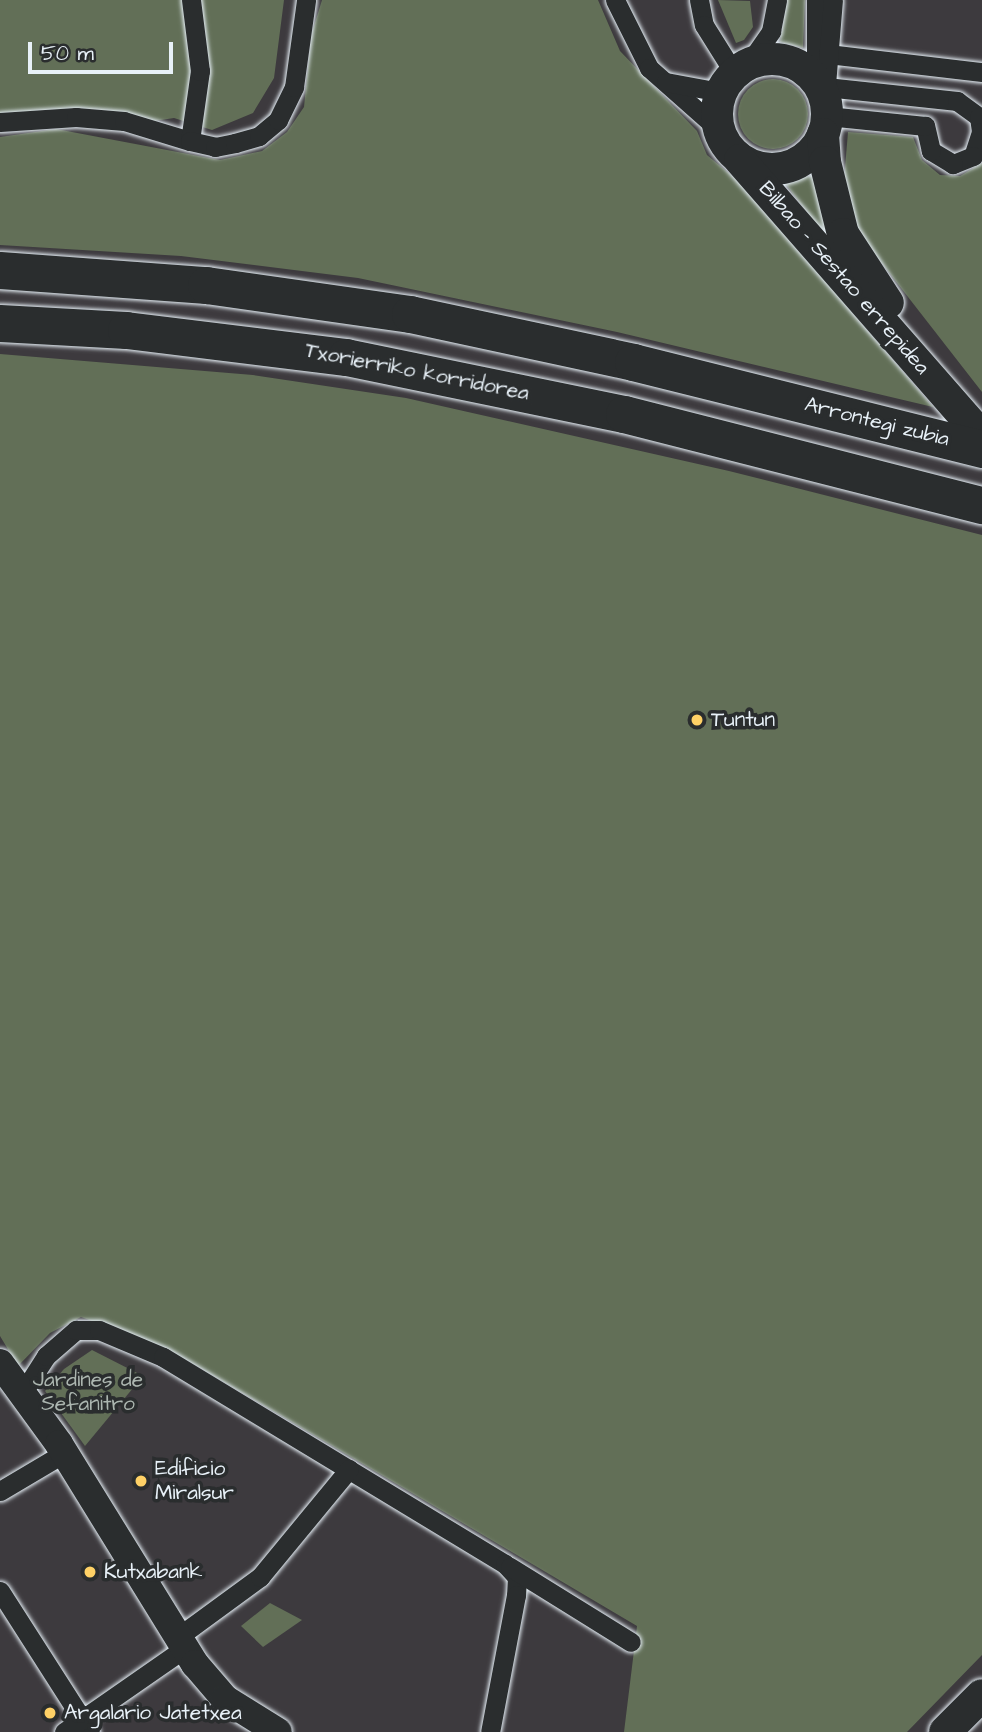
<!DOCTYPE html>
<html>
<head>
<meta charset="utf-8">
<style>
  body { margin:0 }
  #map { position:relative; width:982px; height:1732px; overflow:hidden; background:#3d3a3e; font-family:"Architects Daughter",sans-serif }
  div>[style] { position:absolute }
  .green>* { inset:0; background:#626f57 }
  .round { border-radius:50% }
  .roads { filter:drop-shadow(0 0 2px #e8f1f8) drop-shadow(0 0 2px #e8f1f8) }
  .street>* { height:19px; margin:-9.5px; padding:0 9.5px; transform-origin:9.5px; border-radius:9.5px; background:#2a2d2e }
  .secondary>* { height:28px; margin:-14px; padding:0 14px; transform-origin:14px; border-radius:14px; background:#2a2d2e }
  .primary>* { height:32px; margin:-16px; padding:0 16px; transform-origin:16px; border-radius:16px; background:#2a2d2e }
  .primary>.ring { margin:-16px; padding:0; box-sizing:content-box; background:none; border:32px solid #2a2d2e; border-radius:50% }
  .highway>* { height:37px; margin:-18.5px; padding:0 18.5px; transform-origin:18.5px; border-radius:18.5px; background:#2a2d2e }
  .dots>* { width:19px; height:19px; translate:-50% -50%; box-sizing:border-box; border:4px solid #2a2d2e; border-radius:50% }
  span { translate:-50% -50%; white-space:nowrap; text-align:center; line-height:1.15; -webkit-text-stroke:7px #2a2d2e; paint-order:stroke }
  .street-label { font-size:21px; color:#e8f1f8 }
  .poi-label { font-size:21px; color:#e8f1f8 }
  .left { translate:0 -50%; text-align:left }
  .park-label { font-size:21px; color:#acb6b0 }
  .scale { position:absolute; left:28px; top:42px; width:145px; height:32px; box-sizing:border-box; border:4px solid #e8f1f8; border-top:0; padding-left:9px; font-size:21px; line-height:24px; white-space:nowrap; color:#e8f1f8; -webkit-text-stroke:5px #2a2d2e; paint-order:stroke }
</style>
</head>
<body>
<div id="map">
  <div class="green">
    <div style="clip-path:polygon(0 0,284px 0,274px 78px,253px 113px,212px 130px,174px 118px,121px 126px,0 114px)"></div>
    <div style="clip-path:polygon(322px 0,598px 0,620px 51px,697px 131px,707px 155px,742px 184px,933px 407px,617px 332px,358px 278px,181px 256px,0 245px,0 137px,56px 129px,220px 160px,262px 151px,287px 132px,304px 107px,311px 36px)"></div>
    <div style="clip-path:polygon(718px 0,750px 1px,753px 27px,744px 40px,736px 43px)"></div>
    <div style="clip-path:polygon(787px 0,805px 0,803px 48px,780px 42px)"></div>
    <div class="round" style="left:738px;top:79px;width:70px;height:70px"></div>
    <div style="clip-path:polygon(848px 132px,913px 137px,922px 160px,940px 175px,960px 176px,982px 163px,982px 392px,859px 234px,844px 180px)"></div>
    <div style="clip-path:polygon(814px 175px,896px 329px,784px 182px)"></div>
    <div style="clip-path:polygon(0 354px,253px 375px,406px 398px,729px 471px,982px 535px,982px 1655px,907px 1732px,624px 1732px,637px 1626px,168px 1349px,81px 1317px,50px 1333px,18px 1366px,0 1336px)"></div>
    <div style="clip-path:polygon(92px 1350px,143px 1376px,85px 1446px,45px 1391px,64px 1369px)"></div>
    <div style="clip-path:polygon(270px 1603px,302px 1620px,263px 1647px,241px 1626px)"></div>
  </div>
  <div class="roads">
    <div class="street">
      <div style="left:615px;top:0;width:76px;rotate:63.4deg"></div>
      <div style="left:649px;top:68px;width:92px;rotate:41.5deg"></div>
      <div style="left:699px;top:0;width:25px;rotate:79deg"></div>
      <div style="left:704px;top:25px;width:57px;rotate:58deg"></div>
      <div style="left:816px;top:0;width:73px;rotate:90deg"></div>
      <div style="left:828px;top:54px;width:155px;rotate:6.7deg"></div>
      <div style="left:749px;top:63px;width:39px;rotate:-55deg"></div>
      <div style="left:771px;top:31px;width:32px;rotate:-79deg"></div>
      <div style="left:666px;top:82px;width:55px;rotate:10.5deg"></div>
      <div style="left:826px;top:87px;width:132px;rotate:6.1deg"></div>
      <div style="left:957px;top:101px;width:27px;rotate:36deg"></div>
      <div style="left:979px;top:117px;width:15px;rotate:82deg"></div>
      <div style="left:981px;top:132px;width:25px;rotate:108deg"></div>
      <div style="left:973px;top:156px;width:22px;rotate:158deg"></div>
      <div style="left:953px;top:164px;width:26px;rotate:-149deg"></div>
      <div style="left:931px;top:151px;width:26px;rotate:-103deg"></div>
      <div style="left:925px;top:126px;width:98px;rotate:-174.1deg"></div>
      <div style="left:825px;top:97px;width:97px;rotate:-85.3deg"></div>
      <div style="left:0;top:122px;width:76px;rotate:-3.8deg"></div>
      <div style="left:76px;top:117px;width:48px;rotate:4.8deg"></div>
      <div style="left:124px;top:121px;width:69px;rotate:16.9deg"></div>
      <div style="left:190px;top:141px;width:71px;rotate:-81.9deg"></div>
      <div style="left:200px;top:71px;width:72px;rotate:-97.2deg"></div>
      <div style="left:190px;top:141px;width:26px;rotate:13deg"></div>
      <div style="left:215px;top:147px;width:20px;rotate:-11deg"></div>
      <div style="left:235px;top:143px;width:25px;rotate:-16deg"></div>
      <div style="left:259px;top:136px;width:25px;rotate:-40deg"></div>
      <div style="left:278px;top:120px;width:37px;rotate:-64deg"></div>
      <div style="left:294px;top:87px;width:88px;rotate:-82.1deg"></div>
      <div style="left:23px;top:1392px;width:43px;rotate:-57.4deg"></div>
      <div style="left:46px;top:1356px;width:40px;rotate:-41deg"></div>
      <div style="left:76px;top:1330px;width:23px"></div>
      <div style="left:99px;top:1330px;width:69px;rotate:22.9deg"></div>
      <div style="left:163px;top:1357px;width:400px;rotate:31.2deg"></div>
      <div style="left:505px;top:1564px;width:18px;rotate:47deg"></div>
      <div style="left:517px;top:1577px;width:18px;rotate:93deg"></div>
      <div style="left:516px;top:1595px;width:139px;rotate:100.7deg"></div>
      <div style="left:0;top:1491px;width:74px;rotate:-30.7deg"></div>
      <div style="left:510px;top:1567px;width:142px;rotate:31.8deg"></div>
      <div style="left:0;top:1591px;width:167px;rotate:57.4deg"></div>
      <div style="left:178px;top:1637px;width:102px;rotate:-36.2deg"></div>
      <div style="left:260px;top:1577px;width:140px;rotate:-50.5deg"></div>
      <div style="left:64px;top:1732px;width:147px;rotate:-34.8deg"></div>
    </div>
    <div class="secondary">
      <div style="left:0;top:1363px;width:100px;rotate:53.9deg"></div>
      <div style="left:59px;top:1444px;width:259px;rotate:58.3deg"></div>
      <div style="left:195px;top:1664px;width:46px;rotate:49.4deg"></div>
      <div style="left:225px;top:1699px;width:62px;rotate:31.9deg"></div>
    </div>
    <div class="primary">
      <div class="ring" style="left:717px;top:59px;width:78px;height:78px"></div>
      <div style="left:823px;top:134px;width:28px;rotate:86deg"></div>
      <div style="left:825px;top:162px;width:74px;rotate:76deg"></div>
      <div style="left:843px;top:234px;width:82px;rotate:56.9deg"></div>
      <div style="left:740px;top:160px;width:367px;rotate:48.8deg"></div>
      <div style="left:945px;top:1732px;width:52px;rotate:-45deg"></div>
    </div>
    <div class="highway">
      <div style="left:0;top:270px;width:207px;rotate:4.2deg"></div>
      <div style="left:206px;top:285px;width:206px;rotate:8.1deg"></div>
      <div style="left:410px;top:314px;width:228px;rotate:12.1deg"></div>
      <div style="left:633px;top:362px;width:360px;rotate:14deg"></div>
      <div style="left:0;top:323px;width:126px;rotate:3.2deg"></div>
      <div style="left:126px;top:330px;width:222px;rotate:7deg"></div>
      <div style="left:346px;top:357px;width:284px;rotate:11.6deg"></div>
      <div style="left:624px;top:414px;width:369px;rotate:14.3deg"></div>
    </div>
  </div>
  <div class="dots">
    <div style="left:697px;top:720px;background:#ffd166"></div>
    <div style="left:141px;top:1481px;background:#ffd166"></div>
    <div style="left:90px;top:1572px;background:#ffd166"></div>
    <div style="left:50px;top:1713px;background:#ffd166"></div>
  </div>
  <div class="street-label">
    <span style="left:844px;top:278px;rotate:49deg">Bilbao - Sestao errepidea</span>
    <span style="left:417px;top:372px;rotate:11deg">Txorierriko korridorea</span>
    <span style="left:877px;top:422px;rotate:14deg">Arrontegi zubia</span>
  </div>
  <div class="poi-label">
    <span class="left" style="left:711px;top:720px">Tuntun</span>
    <span class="left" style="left:155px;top:1481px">Edificio<br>Miralsur</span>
    <span class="left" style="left:104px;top:1572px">Kutxabank</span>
    <span class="left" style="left:64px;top:1713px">Argalario Jatetxea</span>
  </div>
  <div class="park-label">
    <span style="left:88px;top:1392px">Jardines de<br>Sefanitro</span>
  </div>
  <div class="scale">50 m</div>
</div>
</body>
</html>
